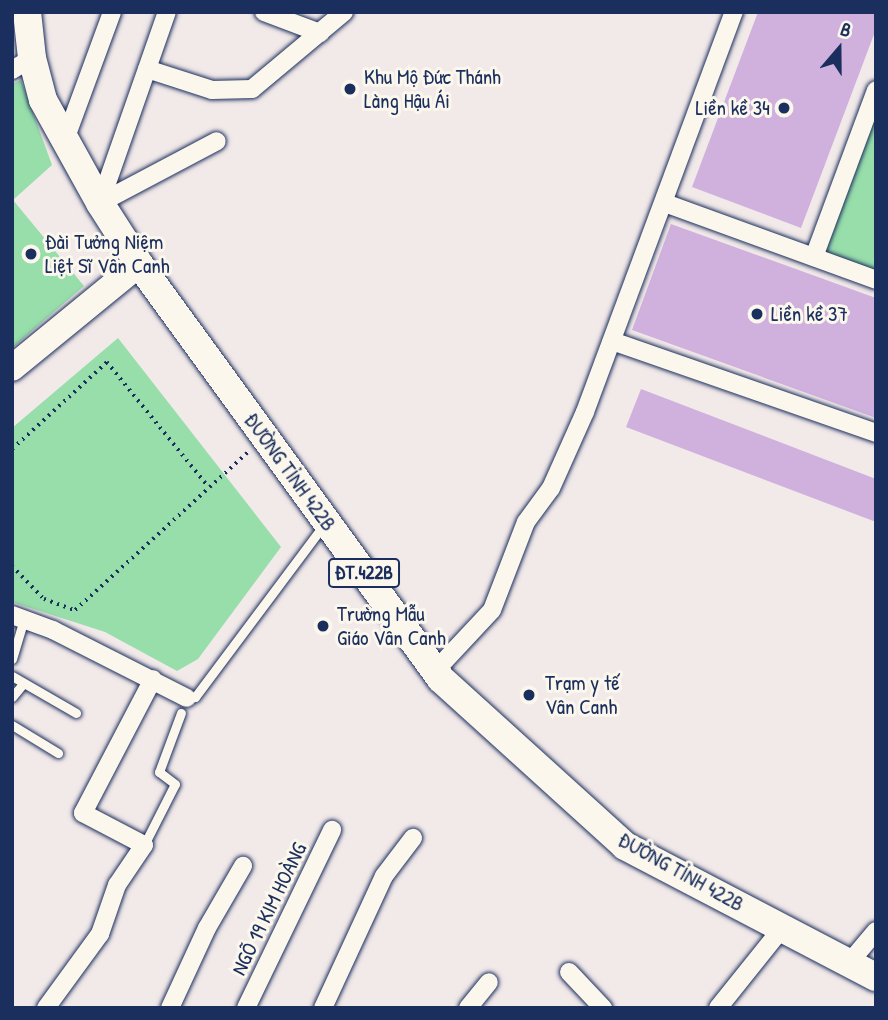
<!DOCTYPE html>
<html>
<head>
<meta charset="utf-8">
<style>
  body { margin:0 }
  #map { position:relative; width:888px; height:1020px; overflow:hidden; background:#f2e9e9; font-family:"Patrick Hand",sans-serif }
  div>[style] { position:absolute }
  .green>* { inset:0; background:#98deab }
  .building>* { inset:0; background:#d0b1de }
  .path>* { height:3.5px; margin-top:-1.75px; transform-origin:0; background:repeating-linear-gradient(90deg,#1b2f5e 0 2px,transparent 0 7px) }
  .roads { filter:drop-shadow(0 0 2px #1b2f5e) drop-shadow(0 0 2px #1b2f5e) }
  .lane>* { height:9px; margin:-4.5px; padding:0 4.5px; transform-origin:4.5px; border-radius:4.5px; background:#fbf7ec }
  .street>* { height:18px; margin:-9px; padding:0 9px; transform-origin:9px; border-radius:9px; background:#fbf7ec }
  .secondary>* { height:26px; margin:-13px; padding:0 13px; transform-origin:13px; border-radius:13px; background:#fbf7ec }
  .primary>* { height:28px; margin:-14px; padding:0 14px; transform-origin:14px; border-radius:14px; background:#fbf7ec }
  .dots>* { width:19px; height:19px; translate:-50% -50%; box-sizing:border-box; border:4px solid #fbf7ec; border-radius:50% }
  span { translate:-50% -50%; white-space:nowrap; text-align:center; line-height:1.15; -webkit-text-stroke:6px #fbf7ec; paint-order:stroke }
  .shield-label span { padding:2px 5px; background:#fbf7ec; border:2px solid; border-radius:5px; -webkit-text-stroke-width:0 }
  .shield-label { font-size:19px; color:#1b2f5e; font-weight:700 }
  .poi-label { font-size:21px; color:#1b2f5e }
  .left { translate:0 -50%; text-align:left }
  .right { translate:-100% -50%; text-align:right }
  .street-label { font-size:21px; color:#1b2f5e }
  .frame { position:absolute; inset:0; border:14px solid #1b2f5e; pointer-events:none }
  .north { position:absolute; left:804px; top:14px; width:70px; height:70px; -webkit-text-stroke:5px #fbf7ec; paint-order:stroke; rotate:20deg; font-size:19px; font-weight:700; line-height:28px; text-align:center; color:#1b2f5e }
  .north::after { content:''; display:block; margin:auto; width:24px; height:32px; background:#1b2f5e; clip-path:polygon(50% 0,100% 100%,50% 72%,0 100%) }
</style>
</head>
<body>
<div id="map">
  <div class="green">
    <div style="clip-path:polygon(21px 80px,52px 165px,13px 200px,84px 286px,12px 348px,12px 84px)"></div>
    <div style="clip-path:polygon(876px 90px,876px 280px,814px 257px)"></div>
    <div style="clip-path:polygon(118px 338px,281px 547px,198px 659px,177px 671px,105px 632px,12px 602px,12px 428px)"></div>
  </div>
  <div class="building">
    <div style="clip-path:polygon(758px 12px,876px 12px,876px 29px,801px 228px,692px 187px)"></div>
    <div style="clip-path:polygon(671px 224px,876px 298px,876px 418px,632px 330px)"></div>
    <div style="clip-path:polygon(641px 389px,876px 479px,876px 522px,626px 427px)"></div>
  </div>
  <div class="path">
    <div style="left:12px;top:449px;width:129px;rotate:-42.5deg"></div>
    <div style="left:107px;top:362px;width:159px;rotate:50.9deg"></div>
    <div style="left:12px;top:566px;width:46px;rotate:45.9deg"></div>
    <div style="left:44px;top:599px;width:33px;rotate:20deg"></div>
    <div style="left:75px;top:610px;width:234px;rotate:-42.4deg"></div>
  </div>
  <div class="roads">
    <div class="lane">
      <div style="left:12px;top:659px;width:42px;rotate:-73.3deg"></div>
      <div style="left:12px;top:676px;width:74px;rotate:30deg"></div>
      <div style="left:12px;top:697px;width:17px;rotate:-50deg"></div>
      <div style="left:187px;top:698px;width:8px;rotate:-7deg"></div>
      <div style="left:195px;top:697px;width:214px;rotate:-53.2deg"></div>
      <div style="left:12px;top:725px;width:54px;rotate:31.3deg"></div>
      <div style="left:144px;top:845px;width:68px;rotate:-63.1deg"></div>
      <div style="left:175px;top:784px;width:20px;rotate:-143deg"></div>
      <div style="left:159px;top:772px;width:63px;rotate:-69.6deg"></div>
    </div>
    <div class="street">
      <div style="left:264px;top:12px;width:60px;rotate:20.6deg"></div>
      <div style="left:147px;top:69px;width:68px;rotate:17.9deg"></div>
      <div style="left:212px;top:90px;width:40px;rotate:-1.4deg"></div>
      <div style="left:252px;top:89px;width:120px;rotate:-39.9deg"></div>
      <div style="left:12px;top:70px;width:23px;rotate:-31deg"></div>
      <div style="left:65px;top:140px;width:136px;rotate:-69.8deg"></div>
      <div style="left:100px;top:203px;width:202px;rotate:-70.7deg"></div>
      <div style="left:100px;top:203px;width:132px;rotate:-27.9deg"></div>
      <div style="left:665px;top:203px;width:225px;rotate:20deg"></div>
      <div style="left:814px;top:257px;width:178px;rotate:-69.6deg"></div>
      <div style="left:612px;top:341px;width:280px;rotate:19.2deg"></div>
      <div style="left:12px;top:615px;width:44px;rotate:20.1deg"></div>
      <div style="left:53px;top:630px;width:150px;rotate:26.9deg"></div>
      <div style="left:435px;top:671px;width:83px;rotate:-46.9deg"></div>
      <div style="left:492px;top:610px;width:94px;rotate:-68.9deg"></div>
      <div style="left:526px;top:522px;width:42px;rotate:-53.7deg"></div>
      <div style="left:551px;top:488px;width:83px;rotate:-65.9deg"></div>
      <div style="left:585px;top:412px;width:427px;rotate:-69.6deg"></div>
      <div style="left:849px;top:963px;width:42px;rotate:-49.8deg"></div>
      <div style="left:569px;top:972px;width:50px;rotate:46.6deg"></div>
      <div style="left:46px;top:1008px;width:92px;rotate:-53.9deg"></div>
      <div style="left:100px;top:934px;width:52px;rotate:-70.9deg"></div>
      <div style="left:117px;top:885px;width:48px;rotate:-56deg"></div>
      <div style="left:144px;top:845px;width:69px;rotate:-152.3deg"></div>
      <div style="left:83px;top:813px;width:151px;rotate:-62.4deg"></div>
      <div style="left:170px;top:1008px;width:88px;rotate:-65.2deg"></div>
      <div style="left:207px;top:928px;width:72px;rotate:-59.9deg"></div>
      <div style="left:246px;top:1008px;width:198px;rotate:-64.2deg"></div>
      <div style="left:323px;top:1008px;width:145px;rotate:-65.2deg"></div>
      <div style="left:384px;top:876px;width:48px;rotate:-52.7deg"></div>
      <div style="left:468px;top:1008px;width:33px;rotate:-51deg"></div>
      <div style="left:718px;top:1008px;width:104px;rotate:-51.3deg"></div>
    </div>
    <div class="secondary">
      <div style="left:12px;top:368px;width:164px;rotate:-39.3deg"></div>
    </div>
    <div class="primary">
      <div style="left:27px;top:12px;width:46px;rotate:83.8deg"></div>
      <div style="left:32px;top:58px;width:43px;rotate:75.3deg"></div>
      <div style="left:43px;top:100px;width:118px;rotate:61deg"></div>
      <div style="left:100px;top:203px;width:72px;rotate:57.4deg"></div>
      <div style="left:139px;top:264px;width:513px;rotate:53.96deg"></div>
      <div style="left:441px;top:679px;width:248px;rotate:42.2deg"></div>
      <div style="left:625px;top:846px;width:283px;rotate:27.6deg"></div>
    </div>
  </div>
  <div class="dots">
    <div style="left:350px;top:89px;background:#1b2f5e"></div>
    <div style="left:784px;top:108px;background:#1b2f5e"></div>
    <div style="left:31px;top:254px;background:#1b2f5e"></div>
    <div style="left:757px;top:314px;background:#1b2f5e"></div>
    <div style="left:323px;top:626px;background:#1b2f5e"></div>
    <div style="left:529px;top:695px;background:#1b2f5e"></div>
  </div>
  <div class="shield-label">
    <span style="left:364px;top:573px">ĐT.422B</span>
  </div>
  <div class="poi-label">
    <span class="left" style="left:364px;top:89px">Khu Mộ Đức Thánh<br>Làng Hậu Ái</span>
    <span class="right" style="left:770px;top:108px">Liền kề 34</span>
    <span class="left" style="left:45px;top:254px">Đài Tưởng Niệm<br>Liệt Sĩ Vân Canh</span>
    <span class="left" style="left:771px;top:314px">Liền kề 37</span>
    <span class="left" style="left:337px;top:626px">Trường Mẫu<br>Giáo Vân Canh</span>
    <span class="left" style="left:545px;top:695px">Trạm y tế<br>Vân Canh</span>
  </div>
  <div class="street-label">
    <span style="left:290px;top:472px;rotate:54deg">ĐƯỜNG TỈNH 422B</span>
    <span style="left:681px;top:872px;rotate:29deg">ĐƯỜNG TỈNH 422B</span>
    <span style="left:269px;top:909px;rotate:-64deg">NGÕ 19 KIM HOÀNG</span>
  </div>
  <div class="frame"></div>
  <div class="north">B</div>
</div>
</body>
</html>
